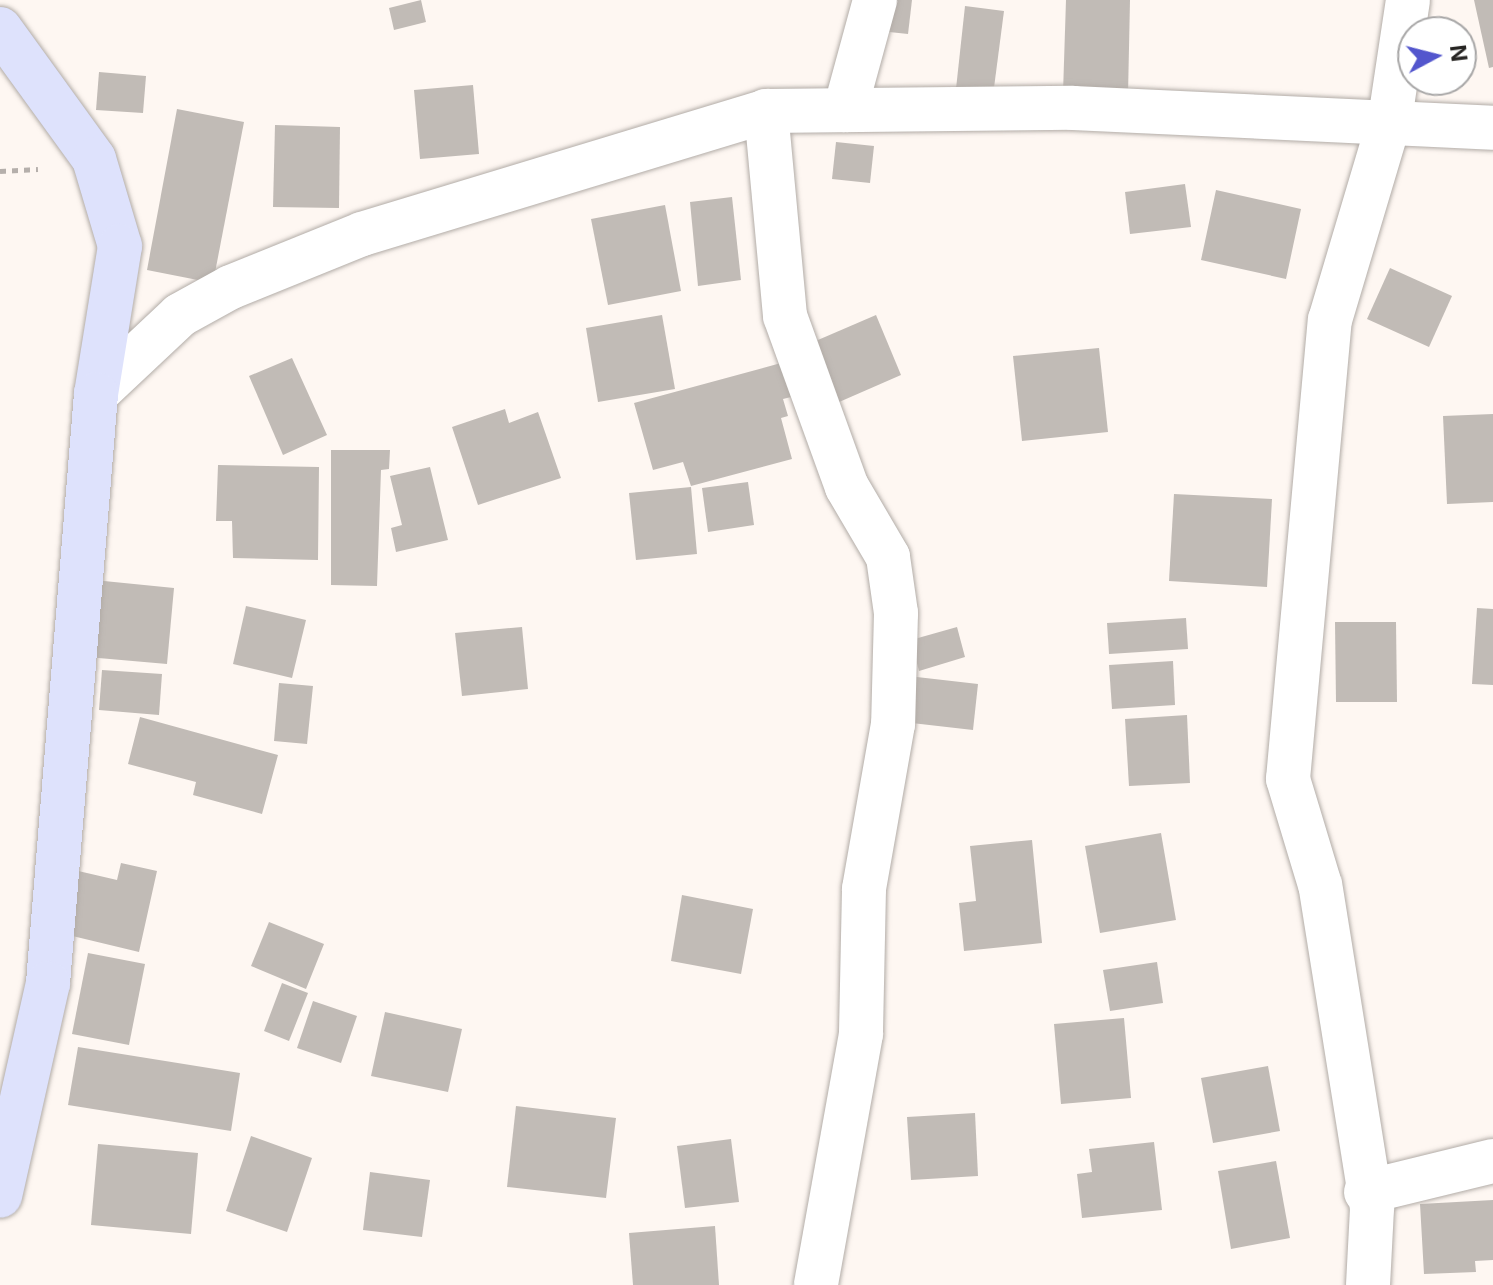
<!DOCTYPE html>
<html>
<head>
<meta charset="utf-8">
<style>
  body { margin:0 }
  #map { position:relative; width:1493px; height:1285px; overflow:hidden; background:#fef7f2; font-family:Inter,sans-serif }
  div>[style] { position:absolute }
  .building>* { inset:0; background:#c1bbb6 }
  .path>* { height:5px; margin-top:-2.5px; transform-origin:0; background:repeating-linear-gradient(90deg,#b5afab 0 6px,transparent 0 12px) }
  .roads { filter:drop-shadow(0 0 2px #b2aca7) drop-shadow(0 0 2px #b2aca7) }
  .street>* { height:44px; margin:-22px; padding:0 22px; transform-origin:22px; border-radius:22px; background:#fff }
  .secondary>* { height:44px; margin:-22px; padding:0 22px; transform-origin:22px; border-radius:22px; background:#dee2fc }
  span { translate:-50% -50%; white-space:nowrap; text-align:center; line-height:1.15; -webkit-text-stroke:6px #fff; paint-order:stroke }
  .north { position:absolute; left:1397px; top:16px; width:80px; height:80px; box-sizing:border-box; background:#fff; border:2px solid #a8a7a7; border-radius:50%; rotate:83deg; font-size:22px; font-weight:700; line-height:32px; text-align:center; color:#262422 }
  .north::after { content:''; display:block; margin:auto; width:28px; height:36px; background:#5356cd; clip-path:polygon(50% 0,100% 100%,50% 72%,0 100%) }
</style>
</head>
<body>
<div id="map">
  <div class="building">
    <div style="clip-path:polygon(421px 0,426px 22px,394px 30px,389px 8px)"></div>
    <div style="clip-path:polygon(883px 0,912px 0,908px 34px,880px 31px)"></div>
    <div style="clip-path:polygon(1066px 0,1130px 0,1128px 95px,1063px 93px)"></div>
    <div style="clip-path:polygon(1474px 0,1493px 0,1493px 67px,1489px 68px)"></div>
    <div style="clip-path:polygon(965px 6px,1004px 11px,992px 103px,955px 98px)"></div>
    <div style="clip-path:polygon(99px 72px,146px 76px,143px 113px,96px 110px)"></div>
    <div style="clip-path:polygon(473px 85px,479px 154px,420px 159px,414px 90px)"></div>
    <div style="clip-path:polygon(177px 109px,244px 122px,213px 283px,147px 270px)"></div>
    <div style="clip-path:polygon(275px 125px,340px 127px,339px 208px,273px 207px)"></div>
    <div style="clip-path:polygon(836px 142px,874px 146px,870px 183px,832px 179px)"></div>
    <div style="clip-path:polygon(1185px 184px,1191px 227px,1130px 234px,1125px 192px)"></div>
    <div style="clip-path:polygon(1216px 190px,1301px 209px,1286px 279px,1201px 260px)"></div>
    <div style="clip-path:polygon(732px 197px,741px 280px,698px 286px,690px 202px)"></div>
    <div style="clip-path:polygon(665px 205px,681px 291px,608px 305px,591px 219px)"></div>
    <div style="clip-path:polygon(1390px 268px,1452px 296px,1429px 347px,1367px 319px)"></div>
    <div style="clip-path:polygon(662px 315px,675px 389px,598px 402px,586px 328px)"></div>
    <div style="clip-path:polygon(876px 315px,901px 375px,830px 406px,804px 346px)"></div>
    <div style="clip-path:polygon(1099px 348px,1108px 432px,1022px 441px,1013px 356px)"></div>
    <div style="clip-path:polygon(292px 358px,327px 435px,283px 455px,249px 376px)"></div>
    <div style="clip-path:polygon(781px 363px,791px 397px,783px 399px,788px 416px,781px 418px,792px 459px,691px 486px,683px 462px,653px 470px,634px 403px)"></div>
    <div style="clip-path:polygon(505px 409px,509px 423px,538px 412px,561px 478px,478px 505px,452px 427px)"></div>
    <div style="clip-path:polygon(1493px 414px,1493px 502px,1447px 504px,1443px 416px)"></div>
    <div style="clip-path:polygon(331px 450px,390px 450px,389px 469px,381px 470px,377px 586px,331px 585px)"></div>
    <div style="clip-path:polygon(218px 465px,319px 467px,318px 560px,233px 558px,232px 521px,216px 521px)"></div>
    <div style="clip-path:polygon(430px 467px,448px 540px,396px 552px,391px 528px,402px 525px,390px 476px)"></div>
    <div style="clip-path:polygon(748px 482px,754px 525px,708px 532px,702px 488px)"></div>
    <div style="clip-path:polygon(691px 487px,697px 554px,636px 560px,629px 493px)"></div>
    <div style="clip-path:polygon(1174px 494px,1272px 499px,1267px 587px,1169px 581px)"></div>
    <div style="clip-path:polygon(94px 580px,174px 588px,167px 664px,87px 657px)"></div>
    <div style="clip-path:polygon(246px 606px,306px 620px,292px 678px,233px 664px)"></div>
    <div style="clip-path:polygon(1477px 608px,1493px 609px,1493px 685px,1472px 684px)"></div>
    <div style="clip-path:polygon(1186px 618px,1188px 649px,1109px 654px,1107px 623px)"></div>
    <div style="clip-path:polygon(1335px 622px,1396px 622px,1397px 702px,1336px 702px)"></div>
    <div style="clip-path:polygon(522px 627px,528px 689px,462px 696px,455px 633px)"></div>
    <div style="clip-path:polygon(957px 627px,965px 657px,919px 671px,911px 640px)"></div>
    <div style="clip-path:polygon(1173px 661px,1175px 705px,1112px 709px,1109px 665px)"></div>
    <div style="clip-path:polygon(102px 670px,162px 674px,159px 715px,99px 710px)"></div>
    <div style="clip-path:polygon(908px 676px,978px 684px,973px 730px,903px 722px)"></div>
    <div style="clip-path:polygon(279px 683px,313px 686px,307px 744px,274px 741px)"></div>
    <div style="clip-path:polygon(1187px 715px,1190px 783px,1129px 786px,1125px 719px)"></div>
    <div style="clip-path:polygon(140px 717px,278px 755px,262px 814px,193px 795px,196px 782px,128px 764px)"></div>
    <div style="clip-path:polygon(1161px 833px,1176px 920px,1100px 933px,1085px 846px)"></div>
    <div style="clip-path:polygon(1032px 840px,1042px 943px,964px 951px,959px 903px,976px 901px,970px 846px)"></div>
    <div style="clip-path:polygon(121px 863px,157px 871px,139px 952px,60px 933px,74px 870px,117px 880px)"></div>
    <div style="clip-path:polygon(682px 895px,753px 909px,741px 974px,671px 961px)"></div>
    <div style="clip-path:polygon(269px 922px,324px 944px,306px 989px,251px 966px)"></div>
    <div style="clip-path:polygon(88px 953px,145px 964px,129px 1045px,72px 1034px)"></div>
    <div style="clip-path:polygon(1157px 962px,1163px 1003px,1110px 1011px,1103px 970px)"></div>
    <div style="clip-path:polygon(282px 983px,308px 993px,289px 1041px,264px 1031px)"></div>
    <div style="clip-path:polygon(313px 1001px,357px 1016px,341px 1063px,297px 1048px)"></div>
    <div style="clip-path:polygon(385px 1012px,462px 1029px,448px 1092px,371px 1076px)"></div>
    <div style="clip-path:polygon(1124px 1018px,1131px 1098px,1061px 1104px,1054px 1024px)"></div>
    <div style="clip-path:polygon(78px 1047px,240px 1073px,231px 1131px,68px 1105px)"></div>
    <div style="clip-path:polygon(1268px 1066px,1280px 1131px,1213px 1143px,1201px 1078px)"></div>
    <div style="clip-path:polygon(516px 1106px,616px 1118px,606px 1198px,507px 1187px)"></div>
    <div style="clip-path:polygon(975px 1113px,978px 1176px,911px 1180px,907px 1117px)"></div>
    <div style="clip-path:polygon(251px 1136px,312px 1158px,287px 1232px,226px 1211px)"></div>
    <div style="clip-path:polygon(731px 1139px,739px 1202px,685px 1208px,677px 1146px)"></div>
    <div style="clip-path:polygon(1154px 1142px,1162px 1210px,1082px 1218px,1077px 1174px,1092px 1172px,1089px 1149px)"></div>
    <div style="clip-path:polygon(98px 1144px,198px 1153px,191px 1234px,91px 1225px)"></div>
    <div style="clip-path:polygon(1276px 1161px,1290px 1238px,1231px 1249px,1218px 1171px)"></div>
    <div style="clip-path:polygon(370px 1172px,430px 1180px,422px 1237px,363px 1230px)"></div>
    <div style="clip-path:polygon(1493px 1200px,1493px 1260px,1475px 1261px,1476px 1272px,1424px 1274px,1420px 1204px)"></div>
    <div style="clip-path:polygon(715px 1226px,719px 1285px,633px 1285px,629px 1233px)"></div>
  </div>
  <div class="path">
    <div style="left:0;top:171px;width:38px;rotate:-3deg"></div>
  </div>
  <div class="roads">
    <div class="street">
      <div style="left:845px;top:110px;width:114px;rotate:-74.7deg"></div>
      <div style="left:766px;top:111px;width:206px;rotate:84.7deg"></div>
      <div style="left:785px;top:316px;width:182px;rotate:70.1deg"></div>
      <div style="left:847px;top:487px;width:81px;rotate:59.6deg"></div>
      <div style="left:888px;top:557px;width:57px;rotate:81.9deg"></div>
      <div style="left:896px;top:613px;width:111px;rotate:91.5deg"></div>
      <div style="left:893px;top:724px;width:168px;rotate:100deg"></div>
      <div style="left:864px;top:889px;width:145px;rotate:91.2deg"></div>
      <div style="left:861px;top:1034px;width:255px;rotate:100.2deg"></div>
      <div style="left:96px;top:394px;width:115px;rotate:-43.2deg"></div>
      <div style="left:180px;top:315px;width:58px;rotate:-28.8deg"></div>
      <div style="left:231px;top:287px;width:141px;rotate:-22deg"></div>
      <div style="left:362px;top:234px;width:422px;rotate:-16.9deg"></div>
      <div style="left:766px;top:111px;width:307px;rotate:-0.6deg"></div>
      <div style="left:1073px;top:108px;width:420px;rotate:2.7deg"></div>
      <div style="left:1366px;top:1192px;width:131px;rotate:-13.7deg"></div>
      <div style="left:1368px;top:1285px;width:77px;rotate:-87deg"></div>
      <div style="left:1372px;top:1208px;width:327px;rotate:-99.1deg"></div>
      <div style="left:1320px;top:885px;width:111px;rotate:-106.8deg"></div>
      <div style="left:1288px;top:779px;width:461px;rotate:-84.8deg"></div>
      <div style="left:1330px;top:320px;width:210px;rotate:-73.4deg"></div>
      <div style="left:1390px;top:119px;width:120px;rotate:-81.4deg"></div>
    </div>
    <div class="secondary">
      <div style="left:0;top:29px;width:160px;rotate:54.1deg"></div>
      <div style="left:94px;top:159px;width:91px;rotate:73.4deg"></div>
      <div style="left:120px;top:246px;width:150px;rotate:99.2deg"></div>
      <div style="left:96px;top:394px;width:591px;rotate:94.66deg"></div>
      <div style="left:48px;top:983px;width:218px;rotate:102.7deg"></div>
    </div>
  </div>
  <div class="north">N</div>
</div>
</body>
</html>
